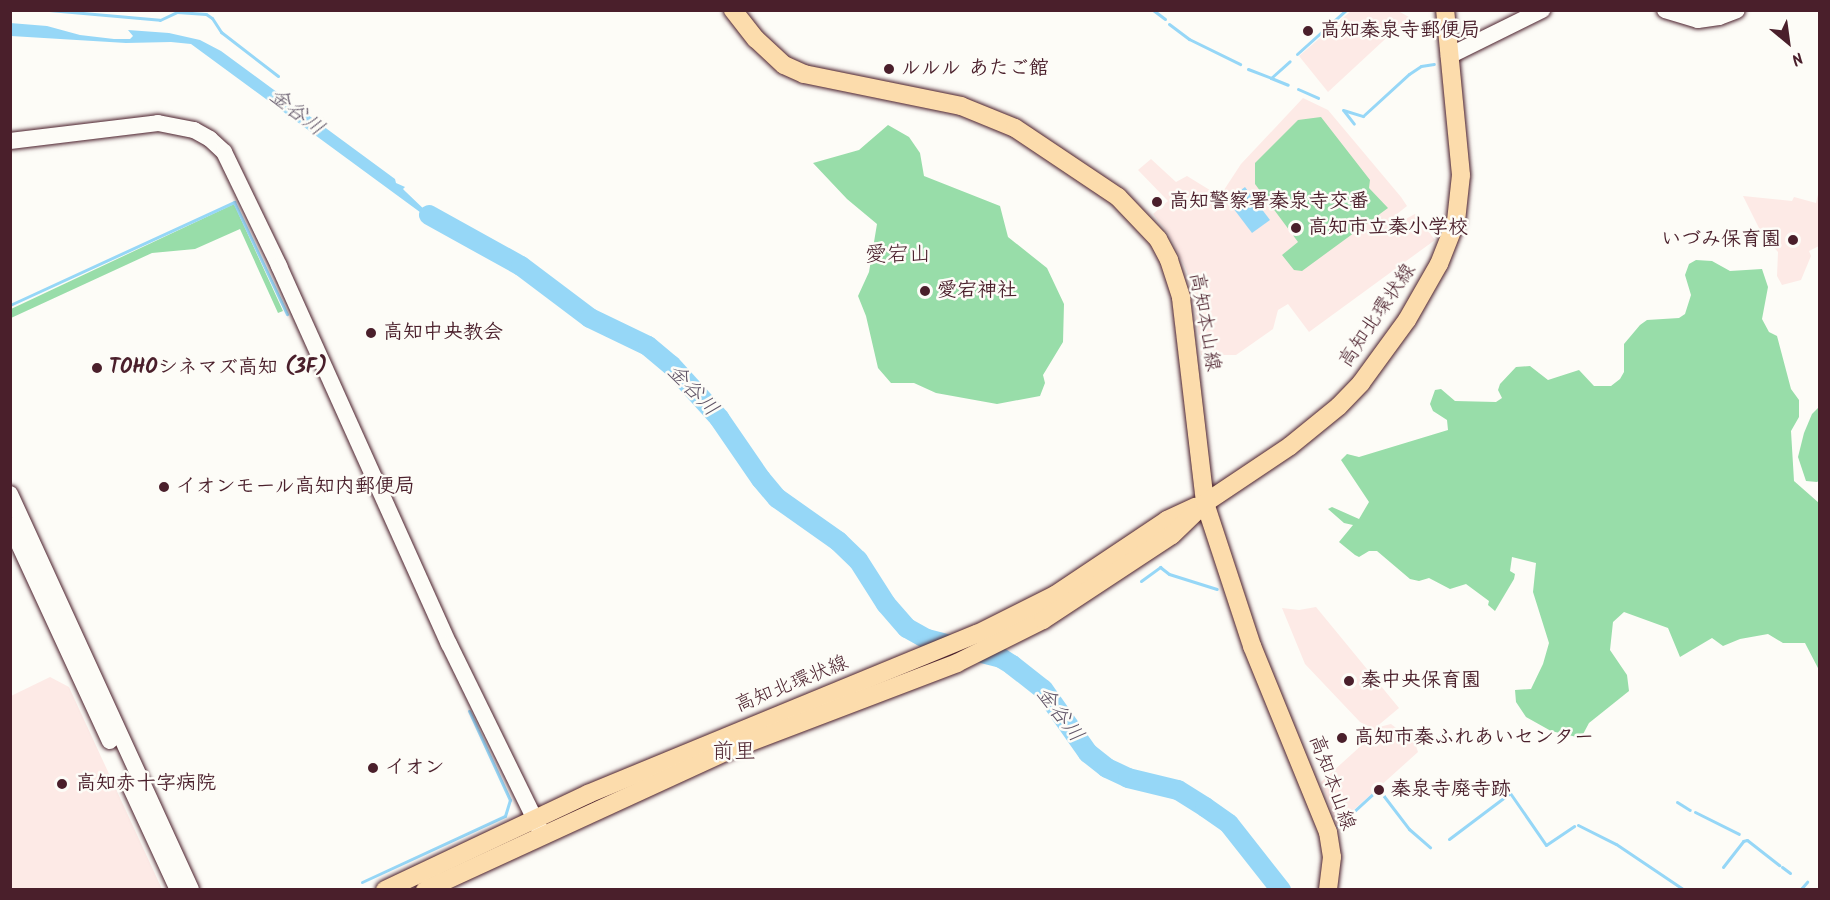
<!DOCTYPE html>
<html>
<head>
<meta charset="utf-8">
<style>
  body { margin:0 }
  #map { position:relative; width:1830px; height:900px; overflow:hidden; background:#fdfcf7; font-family:Kalam,"Klee One",sans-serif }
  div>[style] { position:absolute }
  .built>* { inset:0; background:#fdeae6 }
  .green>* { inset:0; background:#98dda9 }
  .water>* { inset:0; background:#96d7f7 }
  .stream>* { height:3px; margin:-1.5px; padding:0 1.5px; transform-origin:1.5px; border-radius:1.5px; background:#96d7f7 }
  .river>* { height:20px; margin:-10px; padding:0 10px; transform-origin:10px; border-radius:10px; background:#96d7f7 }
  .roads { filter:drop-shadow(0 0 2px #4a1f2b) drop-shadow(0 0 2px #4a1f2b) }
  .secondary>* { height:16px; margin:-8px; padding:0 8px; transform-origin:8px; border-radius:8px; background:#fdfcf7 }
  .primary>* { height:18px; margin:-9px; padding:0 9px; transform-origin:9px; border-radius:9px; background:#fcdcac }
  .dots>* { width:16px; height:16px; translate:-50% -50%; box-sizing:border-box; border:3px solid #fdfcf7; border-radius:50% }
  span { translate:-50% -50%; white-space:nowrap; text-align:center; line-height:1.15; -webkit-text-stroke:5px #fdfcf7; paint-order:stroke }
  .poi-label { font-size:20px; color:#4a1f2b; font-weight:700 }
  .left { translate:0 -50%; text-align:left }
  .right { translate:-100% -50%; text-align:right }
  .street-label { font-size:20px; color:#4a1f2b }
  .water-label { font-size:21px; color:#615668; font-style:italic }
  .quarter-label { font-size:22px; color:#4a1f2b }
  .frame { position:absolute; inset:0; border:12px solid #4a1f2b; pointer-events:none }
  .north { position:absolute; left:1758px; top:12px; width:60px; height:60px; -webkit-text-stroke:4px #fdfcf7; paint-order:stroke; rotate:151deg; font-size:16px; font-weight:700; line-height:24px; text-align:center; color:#4a1f2b }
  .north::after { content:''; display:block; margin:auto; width:21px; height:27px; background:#4a1f2b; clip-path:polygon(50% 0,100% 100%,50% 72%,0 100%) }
</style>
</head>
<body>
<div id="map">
  <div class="built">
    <div style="clip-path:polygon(1351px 11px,1398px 11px,1409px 17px,1328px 92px,1299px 56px)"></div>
    <div style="clip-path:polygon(1303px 98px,1328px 110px,1401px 197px,1407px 206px,1397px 214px,1402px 221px,1415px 214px,1435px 240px,1309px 332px,1288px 304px,1278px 310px,1273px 329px,1236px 355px,1201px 355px,1195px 307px,1187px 271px,1169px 234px,1153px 214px,1168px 201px,1138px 170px,1151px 159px,1176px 182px,1187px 176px,1213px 192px,1222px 193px,1241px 164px)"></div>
    <div style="clip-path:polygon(1819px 190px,1819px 246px,1809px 251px,1811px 256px,1801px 280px,1782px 285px,1777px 276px,1778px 252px,1762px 234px,1743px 196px,1792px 201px,1794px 197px,1816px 203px)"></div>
    <div style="clip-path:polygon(1316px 607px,1399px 708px,1375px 728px,1391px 724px,1415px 743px,1418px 752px,1337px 825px,1321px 782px,1374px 734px,1374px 729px,1360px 722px,1305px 664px,1282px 608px,1299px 610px)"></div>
    <div style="clip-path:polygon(50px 677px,69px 687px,162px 889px,11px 889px,11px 696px)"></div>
  </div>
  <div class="green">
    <div style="clip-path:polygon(1321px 117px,1370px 180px,1369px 188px,1388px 208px,1302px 271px,1294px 270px,1282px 255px,1298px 242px,1255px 184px,1255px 163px,1298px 120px)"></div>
    <div style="clip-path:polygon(888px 125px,909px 137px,920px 153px,924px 176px,1000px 206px,1008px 237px,1047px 268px,1064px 304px,1063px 342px,1043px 375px,1045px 383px,1040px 396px,997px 404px,936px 393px,914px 383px,891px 383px,878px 368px,866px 316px,858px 296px,869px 272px,877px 224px,847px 199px,813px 163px,859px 150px)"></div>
    <div style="clip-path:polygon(234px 204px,283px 311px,278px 313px,240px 229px,195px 249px,152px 253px,11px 318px,11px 309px)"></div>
    <div style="clip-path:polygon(1696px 260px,1712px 261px,1730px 271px,1762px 269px,1768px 287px,1762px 319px,1769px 332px,1777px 336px,1791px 389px,1799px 400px,1799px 417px,1791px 431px,1794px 481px,1819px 503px,1819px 670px,1805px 643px,1783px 643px,1768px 634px,1740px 639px,1723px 646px,1712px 638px,1680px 657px,1668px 628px,1624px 612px,1613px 622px,1610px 650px,1627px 675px,1629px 691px,1589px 723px,1581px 738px,1551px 731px,1526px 717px,1516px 702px,1515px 690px,1531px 689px,1543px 664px,1549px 643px,1533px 592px,1536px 563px,1512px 557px,1510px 571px,1515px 574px,1514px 579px,1495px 611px,1488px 605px,1489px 601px,1466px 584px,1450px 589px,1429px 578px,1419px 581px,1410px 579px,1377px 551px,1369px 551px,1359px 557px,1355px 555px,1339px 542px,1353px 525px,1344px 523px,1328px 509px,1332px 507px,1359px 519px,1369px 502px,1341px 460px,1347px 454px,1359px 457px,1448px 430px,1447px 420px,1433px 411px,1430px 404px,1435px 390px,1441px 389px,1455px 401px,1496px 402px,1502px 398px,1498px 390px,1500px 384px,1516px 367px,1530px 366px,1548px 380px,1579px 370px,1594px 386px,1611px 386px,1620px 379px,1624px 372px,1624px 344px,1640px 325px,1647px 320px,1679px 318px,1685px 314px,1691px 295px,1685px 275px,1689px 264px)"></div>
    <div style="clip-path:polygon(1819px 407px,1820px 480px,1817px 482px,1806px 481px,1798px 457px,1804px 433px,1812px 414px)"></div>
  </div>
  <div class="water">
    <div style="clip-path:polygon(10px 23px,47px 26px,80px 35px,114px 39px,130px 39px,133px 36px,128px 30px,169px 33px,200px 40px,221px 51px,395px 179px,396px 183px,405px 187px,403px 189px,406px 192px,429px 214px,437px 220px,453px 224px,448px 230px,428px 218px,191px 44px,171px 42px,126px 43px,11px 36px)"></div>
    <div style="clip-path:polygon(1245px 187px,1270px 220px,1252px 233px,1227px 200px)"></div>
  </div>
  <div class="stream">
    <div style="left:49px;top:10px;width:111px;rotate:5.1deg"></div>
    <div style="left:160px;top:20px;width:19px;rotate:-25deg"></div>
    <div style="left:177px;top:12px;width:29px;rotate:4deg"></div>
    <div style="left:206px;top:14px;width:7px;rotate:34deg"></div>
    <div style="left:212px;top:18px;width:17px;rotate:57deg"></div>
    <div style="left:221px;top:32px;width:72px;rotate:37.7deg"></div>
    <div style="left:1153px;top:10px;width:15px;rotate:37deg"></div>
    <div style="left:1169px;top:24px;width:25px;rotate:37deg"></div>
    <div style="left:1189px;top:39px;width:57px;rotate:26.1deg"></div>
    <div style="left:1297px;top:54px;width:66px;rotate:-41.9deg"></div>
    <div style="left:1248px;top:69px;width:25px;rotate:21deg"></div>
    <div style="left:1271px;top:78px;width:25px;rotate:-42deg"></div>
    <div style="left:1271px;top:78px;width:18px;rotate:22deg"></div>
    <div style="left:1298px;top:89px;width:22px;rotate:24deg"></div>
    <div style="left:1343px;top:110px;width:21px;rotate:17deg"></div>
    <div style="left:1363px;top:116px;width:62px;rotate:-42.4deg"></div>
    <div style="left:1409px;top:74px;width:14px;rotate:-34deg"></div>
    <div style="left:1421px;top:66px;width:13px;rotate:-9deg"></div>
    <div style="left:1344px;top:111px;width:16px;rotate:52deg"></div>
    <div style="left:10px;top:305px;width:247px;rotate:-24.7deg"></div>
    <div style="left:234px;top:202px;width:124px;rotate:64.7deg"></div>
    <div style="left:1141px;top:581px;width:24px;rotate:-36deg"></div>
    <div style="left:1160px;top:567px;width:11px;rotate:38deg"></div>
    <div style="left:1169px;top:574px;width:50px;rotate:17.4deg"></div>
    <div style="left:1677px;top:802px;width:15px;rotate:32deg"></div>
    <div style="left:1695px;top:812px;width:49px;rotate:26.6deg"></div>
    <div style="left:1578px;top:825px;width:42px;rotate:26.6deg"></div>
    <div style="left:1616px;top:844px;width:81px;rotate:33.9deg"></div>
    <div style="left:1338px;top:826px;width:50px;rotate:-42.6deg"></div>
    <div style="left:1375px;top:792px;width:9px;rotate:21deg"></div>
    <div style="left:1383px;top:795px;width:43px;rotate:52.6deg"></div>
    <div style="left:1409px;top:829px;width:28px;rotate:41deg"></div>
    <div style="left:1449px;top:839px;width:76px;rotate:-37deg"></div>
    <div style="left:1510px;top:793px;width:63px;rotate:55.3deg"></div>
    <div style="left:1546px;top:845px;width:34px;rotate:-34deg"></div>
    <div style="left:1723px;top:867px;width:33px;rotate:-52deg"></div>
    <div style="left:1743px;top:841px;width:4px;rotate:-14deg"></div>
    <div style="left:1747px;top:840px;width:41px;rotate:38deg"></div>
    <div style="left:1782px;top:867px;width:10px;rotate:37deg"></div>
    <div style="left:362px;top:882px;width:157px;rotate:-24.8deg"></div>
    <div style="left:505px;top:816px;width:17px;rotate:-73deg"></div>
    <div style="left:510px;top:800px;width:98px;rotate:-114.7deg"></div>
    <div style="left:1800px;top:890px;width:11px;rotate:-49deg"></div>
  </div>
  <div class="river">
    <div style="left:429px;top:215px;width:105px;rotate:29deg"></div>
    <div style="left:521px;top:266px;width:86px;rotate:37deg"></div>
    <div style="left:590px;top:318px;width:64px;rotate:25.8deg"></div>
    <div style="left:648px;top:346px;width:30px;rotate:40deg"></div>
    <div style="left:671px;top:365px;width:72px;rotate:47.8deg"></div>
    <div style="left:719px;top:418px;width:74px;rotate:55.5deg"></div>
    <div style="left:761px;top:479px;width:25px;rotate:50deg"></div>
    <div style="left:777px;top:498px;width:75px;rotate:35.2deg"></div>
    <div style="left:838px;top:541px;width:28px;rotate:44deg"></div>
    <div style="left:858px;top:560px;width:52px;rotate:57.5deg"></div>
    <div style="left:886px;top:604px;width:32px;rotate:49deg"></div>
    <div style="left:907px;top:628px;width:23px;rotate:29deg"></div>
    <div style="left:927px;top:639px;width:76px;rotate:14.4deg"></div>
    <div style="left:1001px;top:658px;width:13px;rotate:32deg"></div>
    <div style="left:1012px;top:665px;width:39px;rotate:38deg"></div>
    <div style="left:1043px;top:689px;width:78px;rotate:54.9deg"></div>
    <div style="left:1088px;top:753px;width:24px;rotate:38deg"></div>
    <div style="left:1107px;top:768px;width:23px;rotate:25deg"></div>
    <div style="left:1128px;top:778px;width:51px;rotate:13.5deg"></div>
    <div style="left:1178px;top:790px;width:32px;rotate:32deg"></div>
    <div style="left:1205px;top:807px;width:29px;rotate:35deg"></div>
    <div style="left:1229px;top:824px;width:84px;rotate:51.8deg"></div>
  </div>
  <div class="roads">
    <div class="secondary">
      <div style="left:1665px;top:10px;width:34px;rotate:17deg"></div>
      <div style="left:1698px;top:20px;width:21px;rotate:-8deg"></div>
      <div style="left:1719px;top:17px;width:19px;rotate:-21deg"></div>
      <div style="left:1449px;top:56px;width:104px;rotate:-26.3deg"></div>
      <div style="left:10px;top:141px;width:149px;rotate:-6.9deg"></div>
      <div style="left:158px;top:123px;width:37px;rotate:11deg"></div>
      <div style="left:194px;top:130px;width:18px;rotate:29deg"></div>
      <div style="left:210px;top:139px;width:19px;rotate:43deg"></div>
      <div style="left:224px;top:152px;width:127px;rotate:64.2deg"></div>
      <div style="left:279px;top:266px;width:414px;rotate:65.8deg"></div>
      <div style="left:449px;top:644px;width:209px;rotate:63.9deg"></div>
      <div style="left:10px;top:494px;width:435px;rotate:65.4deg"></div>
      <div style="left:10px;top:525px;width:238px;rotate:65.2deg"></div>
      <div style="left:129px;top:784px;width:117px;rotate:65.2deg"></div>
    </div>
    <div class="primary">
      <div style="left:733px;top:10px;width:37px;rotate:52deg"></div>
      <div style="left:756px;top:39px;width:38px;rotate:43deg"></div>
      <div style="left:784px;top:65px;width:22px;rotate:24deg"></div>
      <div style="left:804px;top:74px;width:160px;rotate:11.5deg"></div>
      <div style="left:961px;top:106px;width:58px;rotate:22.2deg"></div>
      <div style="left:1015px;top:128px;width:124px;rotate:33.8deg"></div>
      <div style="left:1118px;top:197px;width:58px;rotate:46.4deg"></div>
      <div style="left:1158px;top:239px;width:24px;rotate:62deg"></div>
      <div style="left:1169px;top:260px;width:40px;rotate:72deg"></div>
      <div style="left:1181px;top:298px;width:206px;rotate:83.3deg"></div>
      <div style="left:1205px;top:503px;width:151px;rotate:71.8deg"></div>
      <div style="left:1252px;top:646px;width:201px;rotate:67.8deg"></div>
      <div style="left:1328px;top:832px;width:25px;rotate:81deg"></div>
      <div style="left:1332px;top:857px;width:33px;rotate:97deg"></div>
      <div style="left:385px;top:890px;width:225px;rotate:-25.3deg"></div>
      <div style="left:588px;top:794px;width:421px;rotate:-22.4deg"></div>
      <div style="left:977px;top:634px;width:87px;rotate:-26.6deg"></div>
      <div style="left:1055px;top:595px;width:135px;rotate:-33.8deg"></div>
      <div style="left:1167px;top:520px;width:31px;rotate:-25deg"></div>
      <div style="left:425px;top:890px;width:332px;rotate:-24.7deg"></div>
      <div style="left:727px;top:751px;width:246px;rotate:-20.9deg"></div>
      <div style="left:957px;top:663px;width:96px;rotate:-26.6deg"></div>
      <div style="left:1043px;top:620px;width:154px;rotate:-33.4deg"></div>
      <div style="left:1172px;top:535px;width:46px;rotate:-44.1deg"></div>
      <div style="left:1205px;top:503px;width:102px;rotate:-33.8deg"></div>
      <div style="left:1290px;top:446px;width:63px;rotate:-39.2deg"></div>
      <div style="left:1339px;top:406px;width:32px;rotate:-46deg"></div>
      <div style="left:1361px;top:383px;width:78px;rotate:-53.9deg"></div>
      <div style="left:1407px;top:320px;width:64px;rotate:-60.3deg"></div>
      <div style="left:1439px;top:264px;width:46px;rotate:-68.4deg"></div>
      <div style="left:1456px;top:221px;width:46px;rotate:-83.8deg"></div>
      <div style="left:1461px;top:175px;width:166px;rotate:-95.5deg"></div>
    </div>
  </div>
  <div class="dots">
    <div style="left:1308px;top:31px;background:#4a1f2b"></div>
    <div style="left:889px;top:69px;background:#4a1f2b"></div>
    <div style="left:1157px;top:202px;background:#4a1f2b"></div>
    <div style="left:1296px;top:228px;background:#4a1f2b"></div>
    <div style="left:1793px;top:240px;background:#4a1f2b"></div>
    <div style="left:925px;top:291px;background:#4a1f2b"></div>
    <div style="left:371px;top:333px;background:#4a1f2b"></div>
    <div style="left:97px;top:368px;background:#4a1f2b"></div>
    <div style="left:164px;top:487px;background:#4a1f2b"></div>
    <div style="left:1349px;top:681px;background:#4a1f2b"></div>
    <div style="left:1342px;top:738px;background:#4a1f2b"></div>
    <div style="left:373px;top:768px;background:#4a1f2b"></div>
    <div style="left:62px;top:784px;background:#4a1f2b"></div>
    <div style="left:1379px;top:790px;background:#4a1f2b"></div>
  </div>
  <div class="poi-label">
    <span class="left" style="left:1320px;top:31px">高知秦泉寺郵便局</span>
    <span class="left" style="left:901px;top:69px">ルルル あたご館</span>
    <span class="left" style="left:1169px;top:202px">高知警察署秦泉寺交番</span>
    <span class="left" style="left:1308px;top:228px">高知市立秦小学校</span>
    <span class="right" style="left:1781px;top:240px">いづみ保育園</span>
    <span class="left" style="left:937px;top:291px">愛宕神社</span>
    <span class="left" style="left:383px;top:333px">高知中央教会</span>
    <span class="left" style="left:109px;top:368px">TOHOシネマズ高知 (3F)</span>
    <span class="left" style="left:176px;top:487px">イオンモール高知内郵便局</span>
    <span class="left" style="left:1361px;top:681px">秦中央保育園</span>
    <span class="left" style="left:1354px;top:738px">高知市秦ふれあいセンター</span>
    <span class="left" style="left:385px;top:768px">イオン</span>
    <span class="left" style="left:76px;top:784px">高知赤十字病院</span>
    <span class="left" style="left:1391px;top:790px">秦泉寺廃寺跡</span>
  </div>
  <div class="street-label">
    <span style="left:1378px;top:316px;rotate:-56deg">高知北環状線</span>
    <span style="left:1204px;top:322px;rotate:80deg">高知本山線</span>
    <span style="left:792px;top:685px;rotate:-22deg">高知北環状線</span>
    <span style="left:1331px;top:783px;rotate:70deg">高知本山線</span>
  </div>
  <div class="water-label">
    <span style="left:296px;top:113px;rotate:38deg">金谷川</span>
    <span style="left:692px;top:391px;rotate:46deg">金谷川</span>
    <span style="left:1059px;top:715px;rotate:53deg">金谷川</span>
  </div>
  <div class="quarter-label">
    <span style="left:898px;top:256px">愛宕山</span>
    <span style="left:734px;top:753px">前里</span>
  </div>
  <div class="frame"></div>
  <div class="north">N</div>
</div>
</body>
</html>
